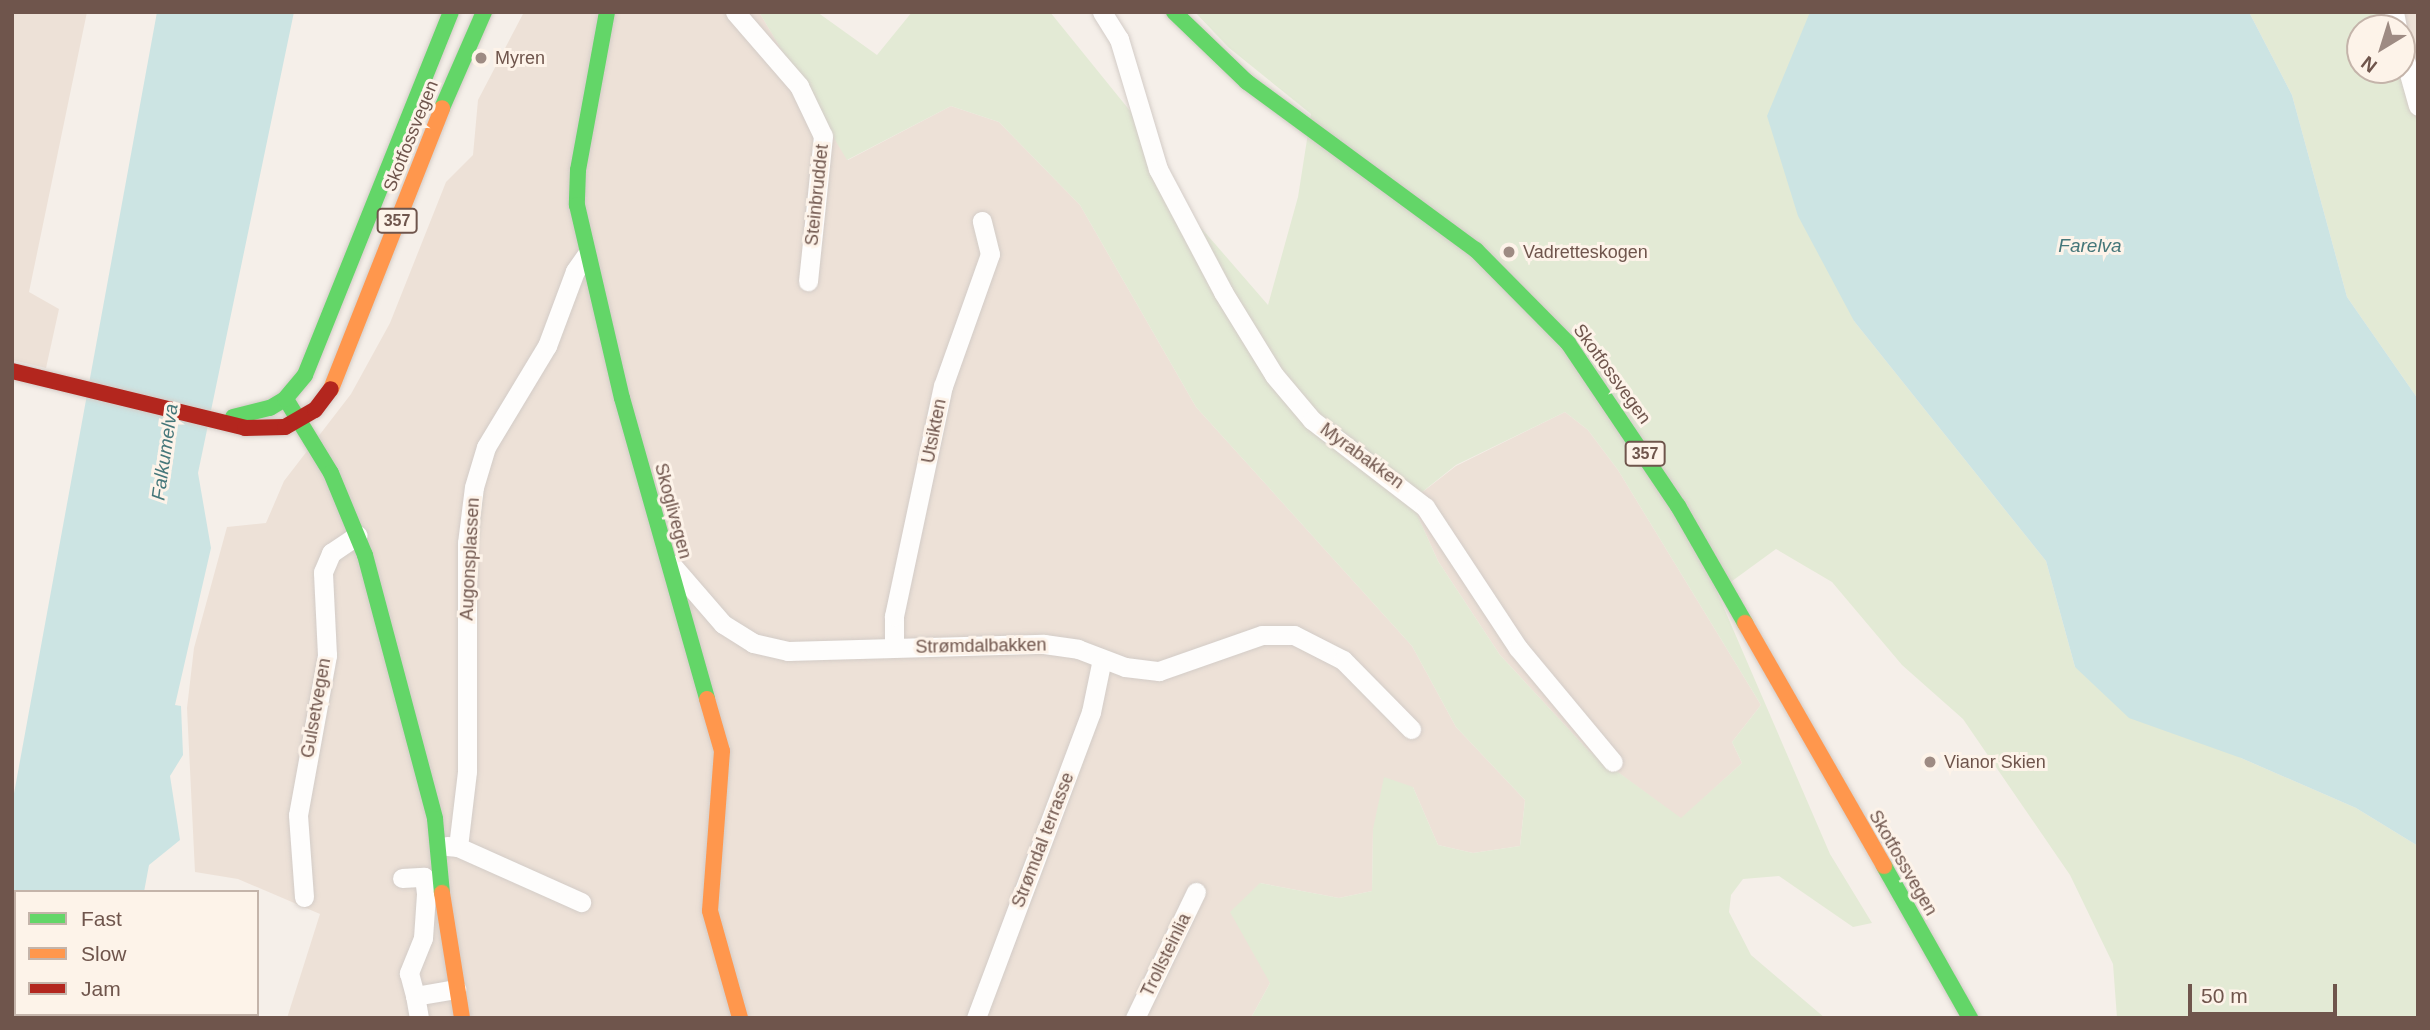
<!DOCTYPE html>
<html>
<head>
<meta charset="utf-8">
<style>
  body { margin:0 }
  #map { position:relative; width:2430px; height:1030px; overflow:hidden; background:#f5efe9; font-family:Helvetica,sans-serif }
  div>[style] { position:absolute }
  .residential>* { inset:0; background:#ede1d7 }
  .green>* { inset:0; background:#e3ead5 }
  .water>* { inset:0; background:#cce4e3 }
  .roads { filter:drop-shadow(0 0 2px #d3ccc7) drop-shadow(0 0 2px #d3ccc7) }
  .street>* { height:19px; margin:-9.5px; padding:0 9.5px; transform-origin:9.5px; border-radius:9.5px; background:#fefdfc }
  .fast>* { height:16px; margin:-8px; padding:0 8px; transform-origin:8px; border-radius:8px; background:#63d668 }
  .slow>* { height:16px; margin:-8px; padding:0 8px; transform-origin:8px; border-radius:8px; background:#ff974d }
  .jam>* { height:16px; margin:-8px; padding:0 8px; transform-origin:8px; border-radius:8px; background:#b3261e }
  .dots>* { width:19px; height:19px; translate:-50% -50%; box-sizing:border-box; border:4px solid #fdf3e9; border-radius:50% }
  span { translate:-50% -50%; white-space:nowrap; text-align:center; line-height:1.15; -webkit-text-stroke:6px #fdf3e9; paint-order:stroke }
  .shield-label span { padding:2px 5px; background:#fdf3e9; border:2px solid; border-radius:5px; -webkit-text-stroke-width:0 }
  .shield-label { font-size:16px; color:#6f554c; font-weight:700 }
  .poi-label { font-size:18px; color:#6f554c }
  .left { translate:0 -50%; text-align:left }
  .street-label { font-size:18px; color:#6f554c }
  .water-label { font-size:19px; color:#45777a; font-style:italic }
  .frame { position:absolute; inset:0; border:14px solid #6f554c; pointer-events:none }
  .legend { position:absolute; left:14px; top:890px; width:245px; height:126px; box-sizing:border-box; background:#fdf3e9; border:2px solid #c4b4aa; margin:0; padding:9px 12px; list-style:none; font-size:21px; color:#6f554c }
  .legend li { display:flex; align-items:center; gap:14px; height:35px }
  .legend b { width:35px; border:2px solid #c4b4aa }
  .north { position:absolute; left:2346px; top:14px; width:70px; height:70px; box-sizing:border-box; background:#fdf3e9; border:2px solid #c4b4aa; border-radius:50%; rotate:218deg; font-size:19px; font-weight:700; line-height:28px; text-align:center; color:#6f554c }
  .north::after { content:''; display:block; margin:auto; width:24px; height:32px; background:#9e8b83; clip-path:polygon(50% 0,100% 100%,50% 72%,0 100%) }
  .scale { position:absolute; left:2188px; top:984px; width:149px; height:32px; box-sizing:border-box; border:4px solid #6f554c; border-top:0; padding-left:9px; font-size:21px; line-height:24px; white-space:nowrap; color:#6f554c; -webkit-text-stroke:5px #fdf3e9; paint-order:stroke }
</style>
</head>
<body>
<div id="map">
  <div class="residential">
    <div style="clip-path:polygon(12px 12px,87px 12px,29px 292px,59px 309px,46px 368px,12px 360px)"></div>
    <div style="clip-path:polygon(524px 12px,759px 12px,848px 160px,951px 106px,999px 122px,1080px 205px,1196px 407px,1412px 646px,1456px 727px,1525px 800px,1520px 846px,1473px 853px,1438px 845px,1413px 787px,1373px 829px,1372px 891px,1339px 898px,1260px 883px,1270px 983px,1251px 1018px,287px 1018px,320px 914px,238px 879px,195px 872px,187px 708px,194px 648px,227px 527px,266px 523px,284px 481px,351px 394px,390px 323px,446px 182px,473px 155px,478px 100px)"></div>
    <div style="clip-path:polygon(2388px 12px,2418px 12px,2418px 88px,2402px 49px,2402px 28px)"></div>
    <div style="clip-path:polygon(1565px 412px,1588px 430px,1618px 470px,1761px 705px,1732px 742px,1742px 763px,1681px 819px,1589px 751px,1500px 655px,1438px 561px,1411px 501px,1456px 466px)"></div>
  </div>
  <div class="green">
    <div style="clip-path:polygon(evenodd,759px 12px,817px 12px,877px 55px,912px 12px,1050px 12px,1135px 117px,1196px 222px,1268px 305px,1298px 197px,1311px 114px,1228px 47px,1195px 12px,1810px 12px,1854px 321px,2046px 561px,2075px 667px,2241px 758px,2356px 808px,2418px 846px,2418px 1018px,2117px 1018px,2113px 964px,2070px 875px,1963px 719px,1902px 665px,1832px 582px,1776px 549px,1717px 592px,1830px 854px,1872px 923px,1853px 927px,1779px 876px,1743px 879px,1731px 895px,1729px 912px,1751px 955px,1825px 1018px,1251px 1018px,1270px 983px,1230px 912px,1260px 883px,1339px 898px,1372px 891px,1373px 829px,1384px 777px,1413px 787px,1438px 845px,1473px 853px,1520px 846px,1525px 800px,1456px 727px,1412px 646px,1196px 407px,1080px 205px,999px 122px,951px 106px,847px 160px,759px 12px,1565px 412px,1588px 430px,1618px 470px,1761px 705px,1732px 742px,1742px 763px,1681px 818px,1589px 751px,1500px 655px,1438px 561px,1411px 501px,1456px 465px,1565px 412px)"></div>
    <div style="clip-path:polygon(2249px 12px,2388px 12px,2394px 28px,2360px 28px,2360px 70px,2402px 70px,2418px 88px,2418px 399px,2347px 297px,2292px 95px)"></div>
  </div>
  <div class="water">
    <div style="clip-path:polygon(157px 12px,294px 12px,198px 473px,211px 548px,175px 705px,181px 706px,183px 755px,170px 776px,180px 840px,149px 865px,144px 892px,16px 892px,16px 1014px,145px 1014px,145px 1018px,12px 1018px,13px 799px)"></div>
    <div style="clip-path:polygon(1810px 12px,2249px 12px,2292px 95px,2347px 297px,2418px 399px,2418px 846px,2356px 808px,2241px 758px,2129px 718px,2075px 667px,2046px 561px,1854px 321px,1798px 216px,1767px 116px)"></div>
  </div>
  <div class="roads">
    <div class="street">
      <div style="left:735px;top:12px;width:98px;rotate:49.1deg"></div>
      <div style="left:799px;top:86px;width:55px;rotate:64.4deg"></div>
      <div style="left:823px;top:136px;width:146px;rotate:95.9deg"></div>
      <div style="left:1102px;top:12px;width:32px;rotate:58deg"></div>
      <div style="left:1119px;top:39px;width:136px;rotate:73.3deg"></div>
      <div style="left:1158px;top:169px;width:139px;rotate:62.1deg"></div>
      <div style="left:1223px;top:292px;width:97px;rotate:58.4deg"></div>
      <div style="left:1274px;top:375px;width:59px;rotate:49.8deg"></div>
      <div style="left:1312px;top:420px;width:143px;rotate:37.6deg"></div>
      <div style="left:1425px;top:507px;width:169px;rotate:56.6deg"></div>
      <div style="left:1518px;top:648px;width:148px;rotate:50.2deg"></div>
      <div style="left:2394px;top:12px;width:16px;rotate:79deg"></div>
      <div style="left:2402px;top:49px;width:59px;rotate:74.3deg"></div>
      <div style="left:671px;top:564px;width:79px;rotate:49.1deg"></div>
      <div style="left:723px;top:624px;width:36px;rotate:32deg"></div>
      <div style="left:753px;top:643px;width:36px;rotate:13deg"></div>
      <div style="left:788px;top:651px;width:256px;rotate:-1.6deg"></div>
      <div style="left:1044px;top:644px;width:34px;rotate:8deg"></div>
      <div style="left:1078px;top:649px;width:50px;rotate:21deg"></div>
      <div style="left:1125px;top:667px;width:34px;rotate:7deg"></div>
      <div style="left:1159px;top:671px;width:109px;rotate:-19.3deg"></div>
      <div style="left:1262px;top:635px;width:32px"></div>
      <div style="left:1294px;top:635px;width:55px;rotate:27deg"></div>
      <div style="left:1343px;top:660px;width:97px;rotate:45.4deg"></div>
      <div style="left:894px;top:648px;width:32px;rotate:-90deg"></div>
      <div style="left:894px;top:616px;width:235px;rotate:-78deg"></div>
      <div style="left:943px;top:386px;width:140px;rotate:-70.4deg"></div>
      <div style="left:990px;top:254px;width:34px;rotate:-104deg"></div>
      <div style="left:447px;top:846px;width:11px;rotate:5deg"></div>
      <div style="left:458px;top:847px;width:135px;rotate:24.1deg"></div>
      <div style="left:458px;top:847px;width:77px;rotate:-83.2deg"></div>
      <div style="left:467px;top:771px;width:228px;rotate:-90deg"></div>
      <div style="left:467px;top:543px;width:56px;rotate:-82.9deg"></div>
      <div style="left:474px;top:487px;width:42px;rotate:-73.3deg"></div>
      <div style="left:486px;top:447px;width:118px;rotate:-58.9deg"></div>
      <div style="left:547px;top:346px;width:80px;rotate:-69.5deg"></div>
      <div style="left:575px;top:271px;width:19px;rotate:-55deg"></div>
      <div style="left:402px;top:878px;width:22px;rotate:-3deg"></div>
      <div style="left:424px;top:877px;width:17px;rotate:83deg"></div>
      <div style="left:426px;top:894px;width:44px;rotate:93.9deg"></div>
      <div style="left:423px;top:938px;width:38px;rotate:112deg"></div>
      <div style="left:409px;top:973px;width:24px;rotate:75deg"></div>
      <div style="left:304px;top:897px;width:82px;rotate:-94.2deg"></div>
      <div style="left:298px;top:815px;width:163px;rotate:-79.7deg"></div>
      <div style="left:327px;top:655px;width:83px;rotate:-92.8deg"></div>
      <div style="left:323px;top:572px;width:21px;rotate:-67deg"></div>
      <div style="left:331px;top:553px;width:32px;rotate:-34deg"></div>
      <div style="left:419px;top:1018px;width:22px;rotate:-100deg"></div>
      <div style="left:415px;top:996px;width:42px;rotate:-9.7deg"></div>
      <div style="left:976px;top:1018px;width:327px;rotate:-69.4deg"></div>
      <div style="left:1091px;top:712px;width:54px;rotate:-78.3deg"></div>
      <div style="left:1135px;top:1018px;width:140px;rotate:-64.2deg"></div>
    </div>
    <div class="fast">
      <div style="left:607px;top:12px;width:161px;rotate:100.4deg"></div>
      <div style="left:578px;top:170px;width:35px;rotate:92deg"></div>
      <div style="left:577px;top:205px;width:198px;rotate:76.9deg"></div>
      <div style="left:622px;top:398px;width:313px;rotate:74.2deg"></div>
      <div style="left:1174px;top:12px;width:101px;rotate:43.8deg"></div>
      <div style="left:1247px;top:82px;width:284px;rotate:36.3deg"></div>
      <div style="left:1476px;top:250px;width:131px;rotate:45.3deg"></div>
      <div style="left:1568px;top:343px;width:197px;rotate:56deg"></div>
      <div style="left:1678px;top:506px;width:135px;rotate:60.2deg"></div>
      <div style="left:442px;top:108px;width:105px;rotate:-66.4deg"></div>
      <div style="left:287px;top:401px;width:84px;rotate:58.6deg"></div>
      <div style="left:331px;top:473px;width:89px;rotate:67.5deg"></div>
      <div style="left:365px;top:555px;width:273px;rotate:75.1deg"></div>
      <div style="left:435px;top:819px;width:74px;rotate:84.6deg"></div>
      <div style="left:233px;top:417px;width:38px;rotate:-14deg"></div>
      <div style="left:270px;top:408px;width:17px;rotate:-31deg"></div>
      <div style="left:285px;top:399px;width:31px;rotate:-50deg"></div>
      <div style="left:305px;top:375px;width:391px;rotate:-68.1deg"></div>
      <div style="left:1884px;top:866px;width:175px;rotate:60.5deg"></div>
    </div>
    <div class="slow">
      <div style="left:331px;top:389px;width:302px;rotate:-68.4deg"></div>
      <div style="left:1745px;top:623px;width:280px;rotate:60.2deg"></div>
      <div style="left:707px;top:699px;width:54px;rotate:73.9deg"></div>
      <div style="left:722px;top:751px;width:160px;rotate:94.3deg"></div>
      <div style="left:710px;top:911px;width:111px;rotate:74.3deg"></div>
      <div style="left:442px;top:893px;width:127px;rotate:80.9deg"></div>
    </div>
    <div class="jam">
      <div style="left:12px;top:371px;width:240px;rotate:13.7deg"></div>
      <div style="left:245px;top:428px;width:40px;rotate:-1.4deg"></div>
      <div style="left:285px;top:427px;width:34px;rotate:-30deg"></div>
      <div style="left:315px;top:410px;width:26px;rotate:-53deg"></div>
    </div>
  </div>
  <div class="dots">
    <div style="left:481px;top:58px;background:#9e8b83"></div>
    <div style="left:1509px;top:252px;background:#9e8b83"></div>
    <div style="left:1930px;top:762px;background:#9e8b83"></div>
  </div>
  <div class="shield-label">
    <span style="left:397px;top:221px">357</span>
    <span style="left:1645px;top:454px">357</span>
  </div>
  <div class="poi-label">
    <span class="left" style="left:495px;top:58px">Myren</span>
    <span class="left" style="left:1523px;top:252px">Vadretteskogen</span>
    <span class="left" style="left:1944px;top:762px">Vianor Skien</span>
  </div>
  <div class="street-label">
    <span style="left:411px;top:136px;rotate:-68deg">Skotfossvegen</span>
    <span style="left:817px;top:195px;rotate:-84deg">Steinbruddet</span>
    <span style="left:1612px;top:374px;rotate:54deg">Skotfossvegen</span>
    <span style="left:934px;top:431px;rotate:-79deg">Utsikten</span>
    <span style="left:1362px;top:456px;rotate:36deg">Myrabakken</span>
    <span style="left:673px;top:511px;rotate:75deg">Skoglivegen</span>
    <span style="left:470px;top:559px;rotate:-87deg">Augonsplassen</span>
    <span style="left:981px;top:646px;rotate:-1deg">Strømdalbakken</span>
    <span style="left:316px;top:708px;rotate:-80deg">Gulsetvegen</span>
    <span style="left:1043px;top:840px;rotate:-69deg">Strømdal terrasse</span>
    <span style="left:1903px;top:863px;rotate:60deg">Skotfossvegen</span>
    <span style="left:1166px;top:955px;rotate:-64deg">Trollsteinlia</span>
  </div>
  <div class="water-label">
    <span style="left:2090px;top:246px">Farelva</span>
    <span style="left:165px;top:452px;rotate:-82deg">Falkumelva</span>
  </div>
  <div class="frame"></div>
  <ul class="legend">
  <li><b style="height:9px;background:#63d668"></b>Fast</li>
  <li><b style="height:9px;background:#ff974d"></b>Slow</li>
  <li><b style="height:9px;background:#b3261e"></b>Jam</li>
  </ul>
  <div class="north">N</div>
  <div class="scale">50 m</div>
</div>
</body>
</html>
